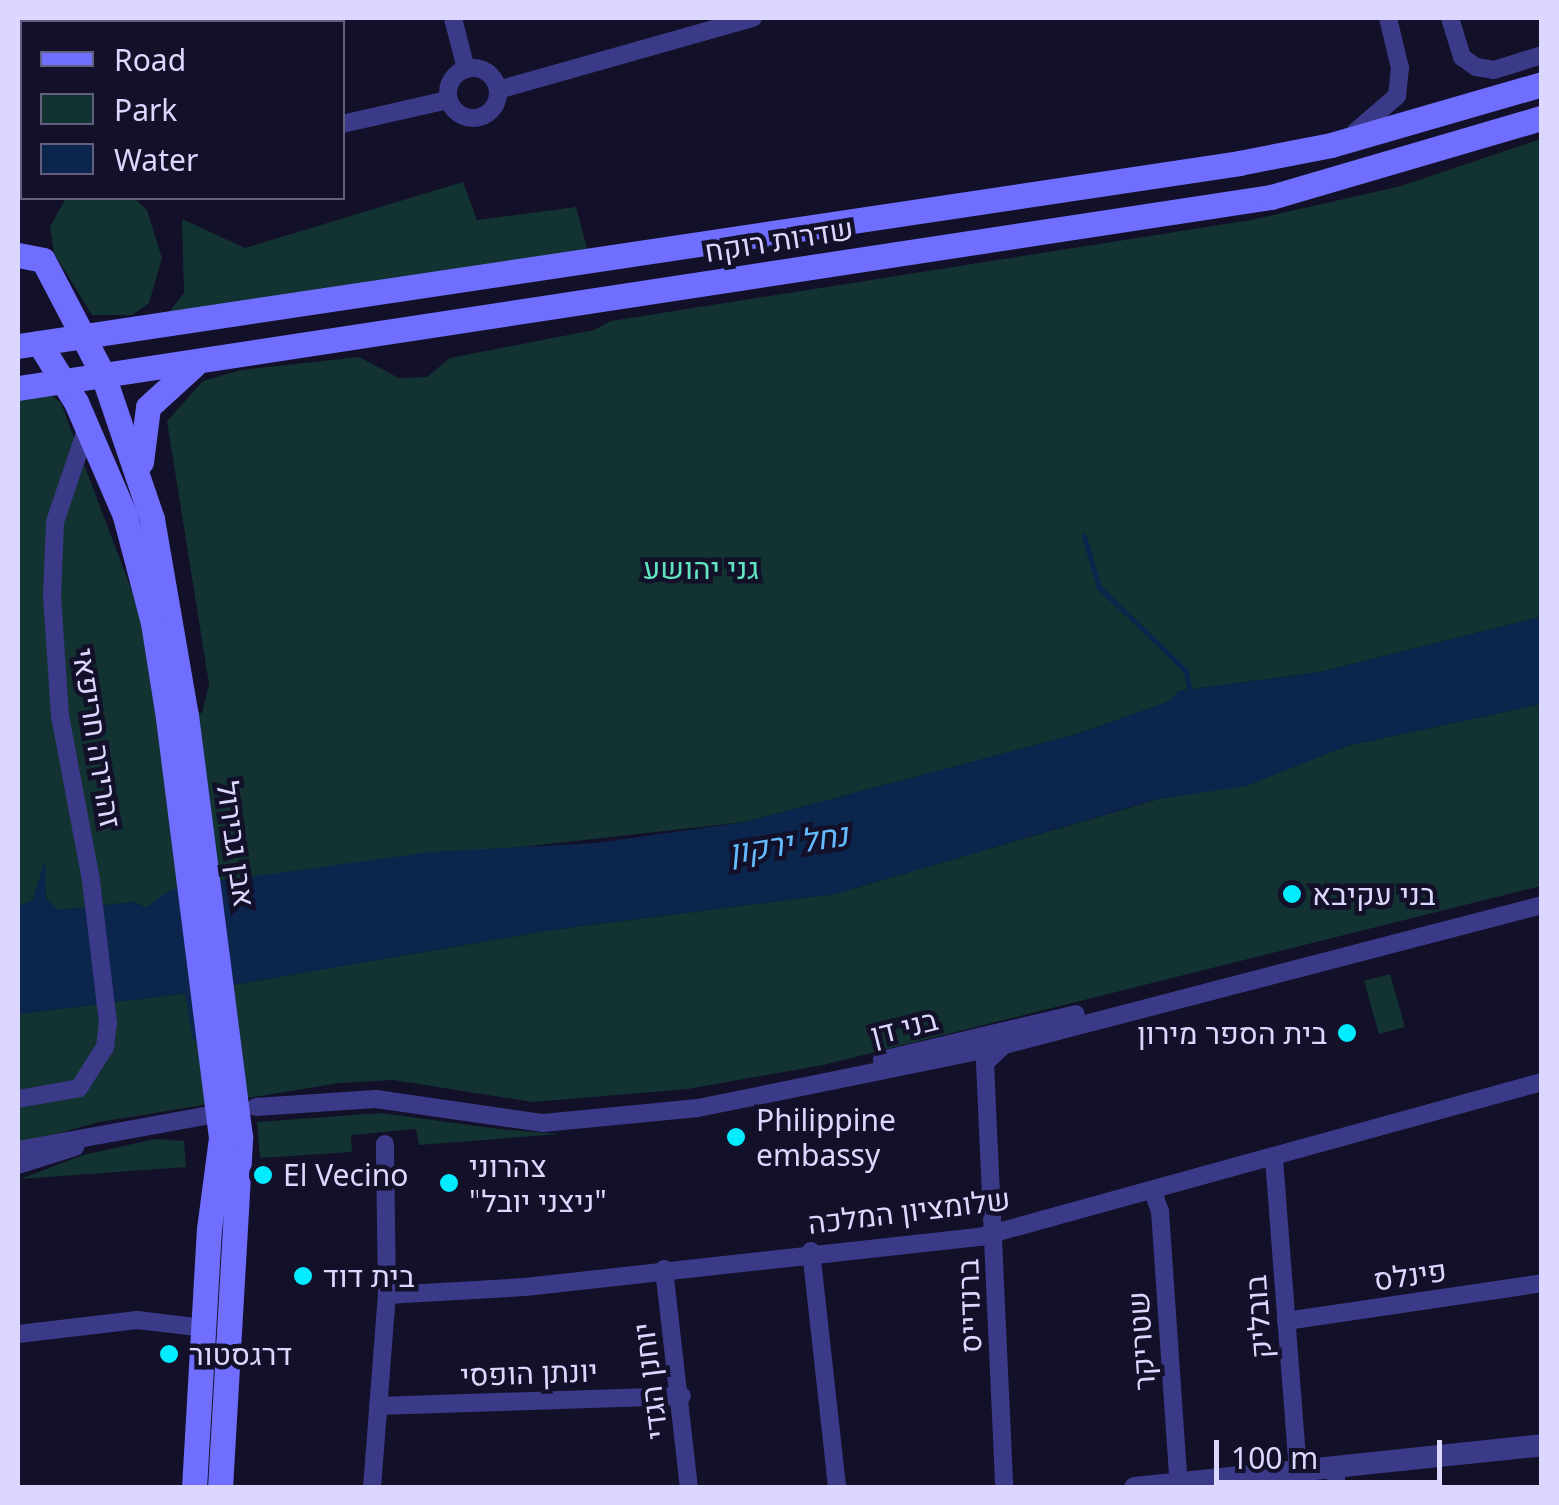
<!DOCTYPE html>
<html>
<head>
<meta charset="utf-8">
<style>
  body { margin:0 }
  #map { position:relative; width:1559px; height:1505px; overflow:hidden; background:#131029; font-family:"Noto Sans",Heebo,sans-serif }
  div>[style] { position:absolute }
  .green>* { inset:0; background:#123331 }
  .water>* { inset:0; background:#0b254c }
  .stream>* { height:5px; margin:-2.5px; padding:0 2.5px; transform-origin:2.5px; border-radius:2.5px; background:#0b254c }
  .minor>* { height:18px; margin:-9px; padding:0 9px; transform-origin:9px; border-radius:9px; background:#3b3a89 }
  .minor>.ring { margin:-9px; padding:0; box-sizing:content-box; background:none; border:18px solid #3b3a89; border-radius:50% }
  .tertiary>* { height:22px; margin:-11px; padding:0 11px; transform-origin:11px; border-radius:11px; background:#3b3a89 }
  .secondary>* { height:25px; margin:-12.5px; padding:0 12.5px; transform-origin:12.5px; border-radius:12.5px; background:#6f6eff }
  .secondary-bridge>* { height:25px; margin:-12.5px; padding:0 12.5px; transform-origin:12.5px; border-radius:12.5px; background:#6f6eff }
  .dots>* { width:28px; height:28px; translate:-50% -50%; box-sizing:border-box; border:5px solid #131029; border-radius:50% }
  span { translate:-50% -50%; white-space:nowrap; text-align:center; line-height:1.15; -webkit-text-stroke:9px #131029; paint-order:stroke }
  .street-label { font-size:30px; color:#dbd7ff }
  .park-label { font-size:30px; color:#60e3bf }
  .poi-label { font-size:30px; color:#dbd7ff }
  .left { translate:0 -50%; text-align:left }
  .right { translate:-100% -50%; text-align:right }
  .water-label { font-size:32px; color:#65bbff; font-style:italic }
  .frame { position:absolute; inset:0; border:20px solid #dbd7ff; pointer-events:none }
  .legend { position:absolute; left:20px; top:20px; width:325px; height:180px; box-sizing:border-box; background:#131029; border:2px solid #63607f; margin:0; padding:12px 18px; list-style:none; font-size:30px; color:#dbd7ff }
  .legend li { display:flex; align-items:center; gap:20px; height:50px }
  .legend b { width:50px; border:2px solid #63607f }
  .scale { position:absolute; left:1214px; top:1440px; width:228px; height:45px; box-sizing:border-box; border:5px solid #dbd7ff; border-top:0; padding-left:12px; font-size:30px; line-height:35px; white-space:nowrap; color:#dbd7ff; -webkit-text-stroke:8px #131029; paint-order:stroke }
</style>
</head>
<body>
<div id="map">
  <div class="green">
    <div style="clip-path:polygon(1541px 139px,1541px 617px,1320px 672px,1179px 691px,1168px 702px,1077px 734px,745px 822px,226px 880px,171px 890px,146px 908px,134px 902px,57px 910px,46px 898px,44px 864px,33px 900px,18px 907px,18px 394px,50px 394px,61px 403px,139px 610px,156px 719px,202px 713px,209px 684px,167px 421px,203px 381px,241px 370px,359px 357px,399px 378px,427px 377px,450px 358px,594px 330px,611px 321px,1251px 220px,1401px 186px)"></div>
    <div style="clip-path:polygon(463px 182px,477px 220px,576px 207px,588px 253px,163px 320px,184px 293px,182px 219px,245px 248px)"></div>
    <div style="clip-path:polygon(66px 198px,134px 198px,147px 210px,162px 258px,149px 303px,132px 315px,92px 315px,54px 253px,50px 227px)"></div>
    <div style="clip-path:polygon(1541px 704px,1541px 886px,823px 1065px,688px 1089px,533px 1102px,393px 1080px,340px 1083px,99px 1122px,18px 1145px,18px 1014px,180px 994px,551px 930px,835px 894px,1159px 799px,1246px 785px,1347px 746px)"></div>
    <div style="clip-path:polygon(1390px 974px,1405px 1027px,1379px 1034px,1364px 981px)"></div>
    <div style="clip-path:polygon(381px 1113px,499px 1129px,560px 1134px,419px 1145px,416px 1129px,351px 1135px,352px 1152px,260px 1158px,257px 1122px)"></div>
    <div style="clip-path:polygon(155px 1139px,184px 1141px,186px 1167px,20px 1179px,83px 1155px)"></div>
  </div>
  <div class="water">
    <div style="clip-path:polygon(1541px 617px,1541px 704px,1347px 746px,1246px 786px,1158px 799px,835px 894px,551px 930px,180px 994px,18px 1014px,18px 907px,33px 900px,45px 860px,46px 898px,57px 910px,134px 902px,146px 908px,170px 890px,226px 880px,431px 852px,596px 843px,745px 822px,1077px 734px,1168px 702px,1179px 691px,1320px 672px)"></div>
  </div>
  <div class="stream">
    <div style="left:1084px;top:536px;width:53px;rotate:73.6deg"></div>
    <div style="left:1099px;top:587px;width:121px;rotate:44deg"></div>
    <div style="left:1186px;top:671px;width:28px;rotate:80deg"></div>
    <div style="left:187px;top:990px;width:47px;rotate:81.3deg"></div>
  </div>
  <div class="minor">
    <div style="left:127px;top:18px;width:4px;rotate:76deg"></div>
    <div style="left:275px;top:18px;width:4px;rotate:76deg"></div>
    <div style="left:453px;top:18px;width:53px;rotate:75.7deg"></div>
    <div style="left:1450px;top:18px;width:41px;rotate:72.9deg"></div>
    <div style="left:1462px;top:57px;width:17px;rotate:36deg"></div>
    <div style="left:1476px;top:67px;width:18px;rotate:9deg"></div>
    <div style="left:1494px;top:70px;width:50px;rotate:-17.4deg"></div>
    <div class="ring" style="left:448px;top:68px;width:32px;height:32px"></div>
    <div style="left:498px;top:90px;width:265px;rotate:-15.8deg"></div>
    <div style="left:342px;top:124px;width:109px;rotate:-12.8deg"></div>
    <div style="left:1356px;top:131px;width:54px;rotate:-40.5deg"></div>
    <div style="left:1397px;top:96px;width:28px;rotate:-84deg"></div>
    <div style="left:1400px;top:68px;width:51px;rotate:-103.5deg"></div>
    <div style="left:1002px;top:1047px;width:23px;rotate:137deg"></div>
    <div style="left:985px;top:1063px;width:425px;rotate:87.4deg"></div>
    <div style="left:882px;top:1060px;width:199px;rotate:-13.3deg"></div>
    <div style="left:18px;top:1099px;width:62px;rotate:-10.2deg"></div>
    <div style="left:79px;top:1088px;width:49px;rotate:-57.6deg"></div>
    <div style="left:105px;top:1047px;width:24px;rotate:-83deg"></div>
    <div style="left:108px;top:1023px;width:144px;rotate:-96.8deg"></div>
    <div style="left:91px;top:880px;width:167px;rotate:-100.7deg"></div>
    <div style="left:60px;top:716px;width:119px;rotate:-93.8deg"></div>
    <div style="left:52px;top:597px;width:75px;rotate:-87.7deg"></div>
    <div style="left:55px;top:522px;width:97px;rotate:-71.4deg"></div>
    <div style="left:256px;top:1107px;width:120px;rotate:-3.8deg"></div>
    <div style="left:376px;top:1099px;width:169px;rotate:8.2deg"></div>
    <div style="left:543px;top:1123px;width:156px;rotate:-5.5deg"></div>
    <div style="left:698px;top:1108px;width:305px;rotate:-11.5deg"></div>
    <div style="left:997px;top:1047px;width:563px;rotate:-14.6deg"></div>
    <div style="left:18px;top:1150px;width:196px;rotate:-10.3deg"></div>
    <div style="left:1274px;top:1159px;width:313px;rotate:85.6deg"></div>
    <div style="left:18px;top:1165px;width:60px;rotate:-17.5deg"></div>
    <div style="left:1153px;top:1192px;width:20px;rotate:70deg"></div>
    <div style="left:1160px;top:1211px;width:278px;rotate:86.1deg"></div>
    <div style="left:811px;top:1251px;width:238px;rotate:83.7deg"></div>
    <div style="left:664px;top:1269px;width:220px;rotate:83.5deg"></div>
    <div style="left:387px;top:1295px;width:138px;rotate:-3.3deg"></div>
    <div style="left:525px;top:1287px;width:458px;rotate:-6.3deg"></div>
    <div style="left:980px;top:1237px;width:583px;rotate:-15.42deg"></div>
    <div style="left:1286px;top:1321px;width:259px;rotate:-8.4deg"></div>
    <div style="left:18px;top:1334px;width:120px;rotate:-6.7deg"></div>
    <div style="left:137px;top:1320px;width:67px;rotate:6.8deg"></div>
    <div style="left:378px;top:1406px;width:304px;rotate:-1.9deg"></div>
    <div style="left:1335px;top:1467px;width:21px;rotate:85deg"></div>
    <div style="left:372px;top:1488px;width:194px;rotate:-85.6deg"></div>
    <div style="left:387px;top:1295px;width:151px;rotate:-90.8deg"></div>
  </div>
  <div class="tertiary">
    <div style="left:1135px;top:1488px;width:409px;rotate:-6deg"></div>
  </div>
  <div class="secondary">
    <div style="left:18px;top:255px;width:25px;rotate:11deg"></div>
    <div style="left:43px;top:260px;width:130px;rotate:62.4deg"></div>
    <div style="left:103px;top:375px;width:152px;rotate:71.2deg"></div>
    <div style="left:152px;top:519px;width:199px;rotate:80.2deg"></div>
    <div style="left:39px;top:343px;width:70px;rotate:57.9deg"></div>
    <div style="left:76px;top:402px;width:124px;rotate:66.7deg"></div>
    <div style="left:125px;top:516px;width:111px;rotate:75.3deg"></div>
    <div style="left:153px;top:623px;width:96px;rotate:81deg"></div>
    <div style="left:18px;top:346px;width:1235px;rotate:-8.52deg"></div>
    <div style="left:1239px;top:163px;width:94px;rotate:-11.1deg"></div>
    <div style="left:1331px;top:145px;width:220px;rotate:-16.1deg"></div>
    <div style="left:18px;top:388px;width:1267px;rotate:-8.67deg"></div>
    <div style="left:1271px;top:197px;width:282px;rotate:-16.3deg"></div>
    <div style="left:141px;top:462px;width:55px;rotate:-82.7deg"></div>
    <div style="left:148px;top:407px;width:62px;rotate:-42.4deg"></div>
    <div style="left:194px;top:1488px;width:259px;rotate:-86.7deg"></div>
    <div style="left:209px;top:1229px;width:92px;rotate:-82.5deg"></div>
    <div style="left:220px;top:1488px;width:352px;rotate:-86.7deg"></div>
  </div>
  <div class="secondary-bridge">
    <div style="left:186px;top:715px;width:425px;rotate:82.7deg"></div>
    <div style="left:168px;top:718px;width:423px;rotate:82.8deg"></div>
  </div>
  <div class="dots">
    <div style="left:1292px;top:894px;background:#03ebff"></div>
    <div style="left:1347px;top:1033px;background:#03ebff"></div>
    <div style="left:736px;top:1137px;background:#03ebff"></div>
    <div style="left:263px;top:1175px;background:#03ebff"></div>
    <div style="left:449px;top:1183px;background:#03ebff"></div>
    <div style="left:303px;top:1276px;background:#03ebff"></div>
    <div style="left:169px;top:1354px;background:#03ebff"></div>
  </div>
  <div class="street-label">
    <span style="left:779px;top:240px;rotate:-9deg">שדרות רוקח</span>
    <span style="left:97px;top:738px;rotate:81deg">זהרירה חריפאי</span>
    <span style="left:236px;top:844px;rotate:82deg">אבן גבירול</span>
    <span style="left:904px;top:1027px;rotate:-14deg">בני דן</span>
    <span style="left:909px;top:1211px;rotate:-7deg">שלומציון המלכה</span>
    <span style="left:1410px;top:1275px;rotate:-8deg">פינלס</span>
    <span style="left:969px;top:1306px;rotate:-92deg">ברנדייס</span>
    <span style="left:1258px;top:1317px;rotate:-94deg">בובליק</span>
    <span style="left:1141px;top:1341px;rotate:-94deg">שטריקר</span>
    <span style="left:529px;top:1373px;rotate:-2deg">יונתן הופסי</span>
    <span style="left:650px;top:1381px;rotate:-97deg">יוחנן הגדי</span>
  </div>
  <div class="park-label">
    <span style="left:701px;top:568px">גני יהושע</span>
  </div>
  <div class="poi-label">
    <span class="left" style="left:1312px;top:894px">בני עקיבא</span>
    <span class="right" style="left:1327px;top:1033px">בית הספר מירון</span>
    <span class="left" style="left:756px;top:1137px">Philippine<br>embassy</span>
    <span class="left" style="left:469px;top:1183px">צהרוני<br>"ניצני יובל"</span>
    <span class="left" style="left:283px;top:1175px">El Vecino</span>
    <span class="left" style="left:323px;top:1276px">בית דוד</span>
    <span class="left" style="left:189px;top:1354px">דרגסטור</span>
  </div>
  <div class="water-label">
    <span style="left:788px;top:843px;rotate:-9deg">נחל ירקון</span>
  </div>
  <div class="frame"></div>
  <ul class="legend">
  <li><b style="height:12px;background:#6f6eff"></b>Road</li>
  <li><b style="height:28px;background:#123331"></b>Park</li>
  <li><b style="height:28px;background:#0b254c"></b>Water</li>
  </ul>
  <div class="scale">100 m</div>
</div>
</body>
</html>
